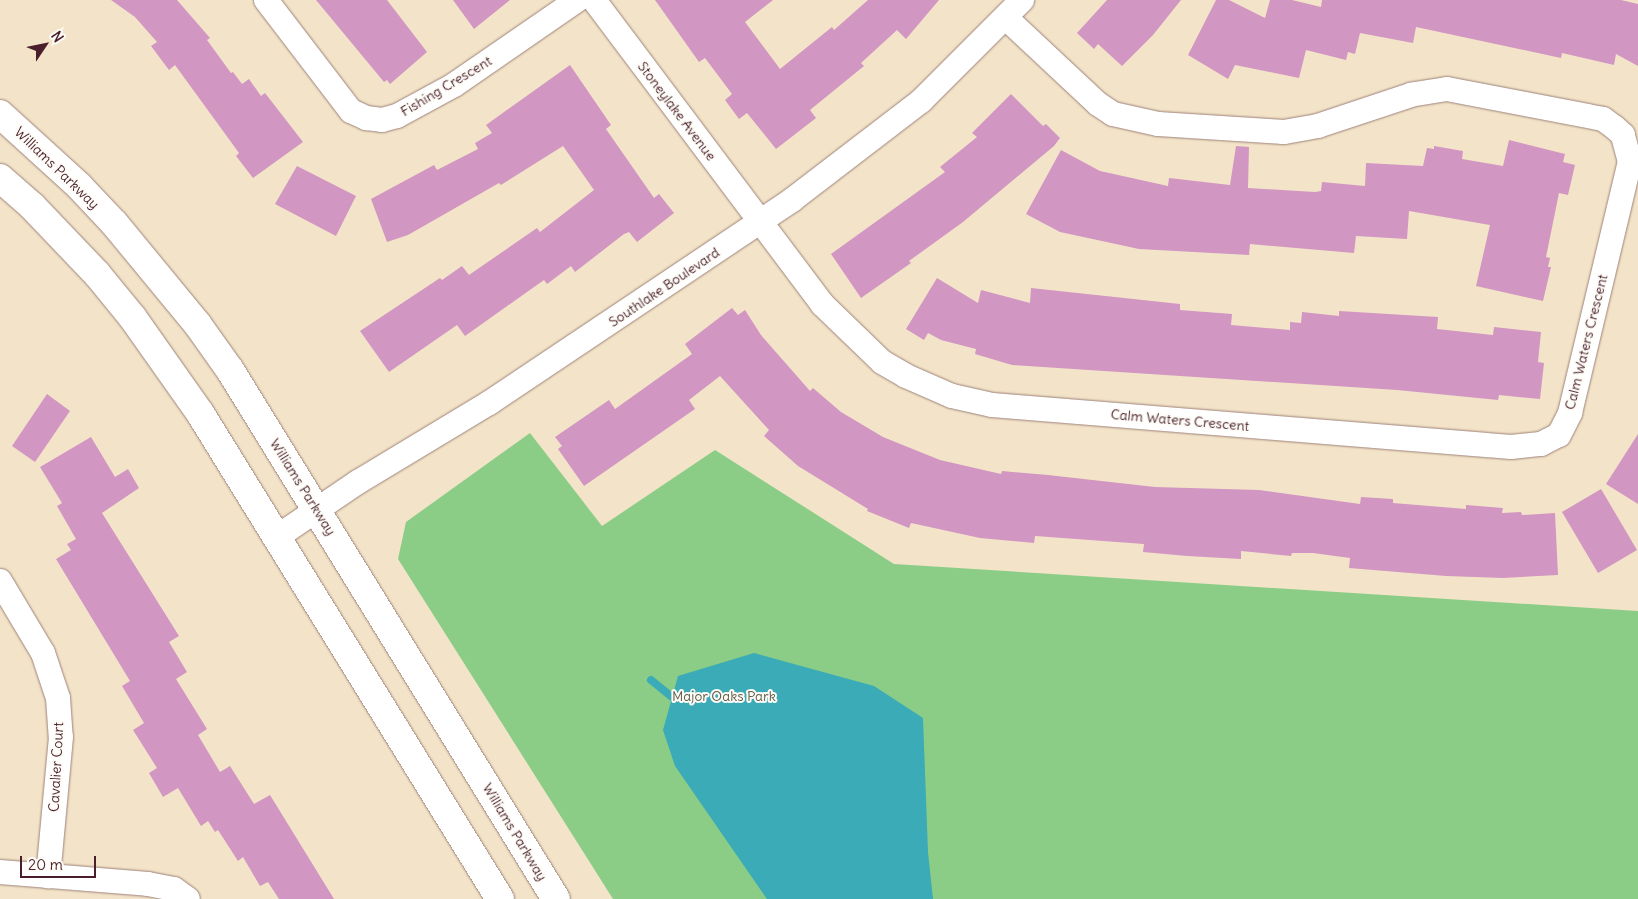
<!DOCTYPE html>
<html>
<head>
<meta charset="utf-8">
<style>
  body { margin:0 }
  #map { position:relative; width:1638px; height:899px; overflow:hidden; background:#f3e4c9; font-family:Delius,sans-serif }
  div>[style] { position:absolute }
  .green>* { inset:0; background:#8bcd86 }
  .water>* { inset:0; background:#3aabb7 }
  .stream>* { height:8px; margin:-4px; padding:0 4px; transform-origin:4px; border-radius:4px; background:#3aabb7 }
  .building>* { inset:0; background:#d196c1 }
  .roads { filter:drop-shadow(0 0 1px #9e827a) drop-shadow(0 0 1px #9e827a) }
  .minor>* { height:24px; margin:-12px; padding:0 12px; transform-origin:12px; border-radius:12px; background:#fff }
  .major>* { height:28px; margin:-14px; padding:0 14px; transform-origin:14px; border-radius:14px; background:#fff }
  span { translate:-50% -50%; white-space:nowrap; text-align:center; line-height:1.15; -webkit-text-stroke:4px #fdfcf7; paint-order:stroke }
  .street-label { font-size:14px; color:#4a1f2b }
  .park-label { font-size:14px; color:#615c4b }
  .north { position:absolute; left:20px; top:20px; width:50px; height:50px; -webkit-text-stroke:4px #fdfcf7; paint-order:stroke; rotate:56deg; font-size:14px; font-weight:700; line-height:20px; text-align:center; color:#4a1f2b }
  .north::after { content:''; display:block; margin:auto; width:18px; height:22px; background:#4a1f2b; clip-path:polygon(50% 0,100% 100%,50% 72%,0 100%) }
  .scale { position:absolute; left:20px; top:856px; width:76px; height:22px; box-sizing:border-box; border:2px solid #4a1f2b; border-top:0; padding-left:6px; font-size:15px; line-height:18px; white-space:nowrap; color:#4a1f2b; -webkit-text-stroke:4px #fdfcf7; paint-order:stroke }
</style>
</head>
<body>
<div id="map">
  <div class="green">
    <div style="clip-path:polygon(530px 433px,602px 526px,715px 450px,894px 564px,1638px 611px,1638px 899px,613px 899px,398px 559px,406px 522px)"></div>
  </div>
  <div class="water">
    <div style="clip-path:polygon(754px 653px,874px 686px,923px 718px,928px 852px,933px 899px,767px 899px,675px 766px,663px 730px,678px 676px)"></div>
  </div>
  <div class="stream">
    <div style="left:651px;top:680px;width:36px;rotate:39deg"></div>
  </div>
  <div class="building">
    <div style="clip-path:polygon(111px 0,177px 0,210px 38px,207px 40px,231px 73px,233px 72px,242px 84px,249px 79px,261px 96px,265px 93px,303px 142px,253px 178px,236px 156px,239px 153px,175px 65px,169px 70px,151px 46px,157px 42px,135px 17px)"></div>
    <div style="clip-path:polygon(316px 0,387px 0,427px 52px,390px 84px,387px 80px,384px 82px)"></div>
    <div style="clip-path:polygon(453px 0,510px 0,474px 29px)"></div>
    <div style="clip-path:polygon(655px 0,773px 0,745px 22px,780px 69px,832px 27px,834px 30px,868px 0,939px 0,906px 39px,897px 30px,861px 63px,864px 66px,810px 110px,816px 118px,776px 149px,747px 113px,739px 119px,725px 100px,732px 94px,705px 58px,699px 62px)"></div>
    <div style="clip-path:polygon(1107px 0,1181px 0,1153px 35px,1122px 66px,1098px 44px,1094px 49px,1077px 33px)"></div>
    <div style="clip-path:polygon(1216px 0,1229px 0,1265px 18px,1270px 0,1292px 0,1321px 7px,1322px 0,1621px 0,1638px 4px,1638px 66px,1616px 54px,1614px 65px,1562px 53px,1561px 58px,1416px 27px,1413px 43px,1360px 33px,1355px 54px,1348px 52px,1346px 60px,1306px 50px,1299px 78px,1235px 65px,1228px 79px,1188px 55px)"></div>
    <div style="clip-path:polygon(570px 65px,611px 125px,606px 129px,654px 198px,659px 194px,674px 213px,637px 242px,629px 232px,624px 234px,575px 272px,571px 266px,547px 284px,544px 280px,465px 336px,457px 325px,389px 372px,360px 331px,440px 278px,442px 280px,462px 266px,469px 275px,537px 228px,540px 232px,594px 190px,563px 146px,501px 185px,499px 183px,408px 235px,387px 242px,371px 199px,434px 165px,437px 170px,478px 149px,475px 143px,492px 133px,486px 125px)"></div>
    <div style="clip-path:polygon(1011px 94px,1043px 126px,1046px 124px,1060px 138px,1054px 146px,963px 222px,909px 261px,911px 263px,861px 298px,831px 254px,945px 172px,940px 167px,977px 137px,972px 133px)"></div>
    <div style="clip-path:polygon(1509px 140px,1565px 154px,1563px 162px,1575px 165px,1568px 195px,1559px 193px,1546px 257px,1550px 258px,1548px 267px,1551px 267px,1543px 301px,1476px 286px,1490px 225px,1409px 211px,1407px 239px,1356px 236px,1354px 253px,1250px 244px,1249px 255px,1139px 249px,1060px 232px,1026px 214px,1061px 150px,1100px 171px,1168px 186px,1169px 178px,1230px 185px,1236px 146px,1249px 147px,1248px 188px,1315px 192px,1321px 191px,1322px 182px,1365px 186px,1366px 163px,1423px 166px,1427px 148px,1434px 149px,1434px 146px,1463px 151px,1462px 159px,1503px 166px)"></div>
    <div style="clip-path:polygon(297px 166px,356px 196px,336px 236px,275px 204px)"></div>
    <div style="clip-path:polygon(937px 278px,978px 303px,981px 290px,1030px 303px,1031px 288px,1180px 304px,1180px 310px,1232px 314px,1231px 325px,1290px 330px,1290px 322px,1301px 323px,1302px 312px,1339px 316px,1339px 311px,1438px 317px,1437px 329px,1493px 335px,1494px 327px,1541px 332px,1538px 362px,1544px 363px,1540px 399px,1499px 395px,1498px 400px,1397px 390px,1012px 365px,975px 354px,976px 349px,941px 340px,928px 333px,924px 340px,906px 329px)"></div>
    <div style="clip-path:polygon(732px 308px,738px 315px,745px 310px,761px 335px,810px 391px,813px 388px,841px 412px,883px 437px,940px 460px,1001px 474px,1002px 471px,1048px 475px,1155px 487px,1259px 490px,1360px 504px,1361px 497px,1393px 499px,1393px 503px,1466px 509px,1466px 505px,1503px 508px,1502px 513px,1521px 512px,1522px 515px,1555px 513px,1558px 575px,1503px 578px,1446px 576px,1349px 568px,1350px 558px,1313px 553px,1292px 553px,1291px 556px,1241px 551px,1241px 559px,1187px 556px,1143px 552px,1144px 544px,1035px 536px,1034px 543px,980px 538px,911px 523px,909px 528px,867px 511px,868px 509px,798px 466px,764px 436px,769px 430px,720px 376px,689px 400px,695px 409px,584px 486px,558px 449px,562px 446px,555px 437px,609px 400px,615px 409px,692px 354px,685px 344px)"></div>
    <div style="clip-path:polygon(47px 394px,70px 411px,35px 462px,12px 446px)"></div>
    <div style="clip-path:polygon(1638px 434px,1638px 504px,1606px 484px)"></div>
    <div style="clip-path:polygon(91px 437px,115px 477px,128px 469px,139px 488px,102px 513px,179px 636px,169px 642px,187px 672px,176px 679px,207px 729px,198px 735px,220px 772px,230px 766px,254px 804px,270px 795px,334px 899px,279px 899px,268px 882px,260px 886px,243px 857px,238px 861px,218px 830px,215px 832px,208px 821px,201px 826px,178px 788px,163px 797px,149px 773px,157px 768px,133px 730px,144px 723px,122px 686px,130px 681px,56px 559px,71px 550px,67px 544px,76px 539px,57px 506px,62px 503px,40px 467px)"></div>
    <div style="clip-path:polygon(1601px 489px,1637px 550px,1598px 573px,1562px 512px)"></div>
  </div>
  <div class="roads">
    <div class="minor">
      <div style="left:266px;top:0;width:140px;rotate:52.6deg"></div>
      <div style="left:351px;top:111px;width:17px;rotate:25deg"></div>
      <div style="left:366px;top:118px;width:16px;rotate:7deg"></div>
      <div style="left:382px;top:120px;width:16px;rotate:-15deg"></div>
      <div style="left:397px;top:116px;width:65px;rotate:-28.5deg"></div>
      <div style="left:454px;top:85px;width:150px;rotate:-34.6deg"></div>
      <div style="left:594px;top:0;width:380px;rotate:53.1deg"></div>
      <div style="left:822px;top:304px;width:83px;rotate:44deg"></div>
      <div style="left:882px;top:362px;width:28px;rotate:30deg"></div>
      <div style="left:906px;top:376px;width:50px;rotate:23.5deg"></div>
      <div style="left:952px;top:396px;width:41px;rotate:12.7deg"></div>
      <div style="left:992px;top:405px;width:521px;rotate:4.63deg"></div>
      <div style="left:1511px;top:447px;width:30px;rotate:-6deg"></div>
      <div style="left:1541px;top:444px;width:20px;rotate:-27deg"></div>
      <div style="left:1559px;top:435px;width:25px;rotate:-63deg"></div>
      <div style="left:1570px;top:413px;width:258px;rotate:-76.6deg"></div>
      <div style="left:1630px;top:162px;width:28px;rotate:-105deg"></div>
      <div style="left:1623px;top:135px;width:12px;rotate:-138deg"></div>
      <div style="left:1614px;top:127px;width:14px;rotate:-144deg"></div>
      <div style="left:1603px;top:119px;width:159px;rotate:-169.1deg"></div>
      <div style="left:1447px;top:89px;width:36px;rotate:171deg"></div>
      <div style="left:1411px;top:95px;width:98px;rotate:161.6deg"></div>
      <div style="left:1318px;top:126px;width:35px;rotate:170deg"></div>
      <div style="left:1284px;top:132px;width:126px;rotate:-176.4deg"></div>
      <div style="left:1158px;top:124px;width:46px;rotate:-167.5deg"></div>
      <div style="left:1113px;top:114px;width:18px;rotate:-146deg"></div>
      <div style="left:1098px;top:104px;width:126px;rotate:-136.9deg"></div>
      <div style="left:277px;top:537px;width:98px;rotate:-34.2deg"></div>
      <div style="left:358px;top:482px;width:153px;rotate:-31.1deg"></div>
      <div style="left:489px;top:403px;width:365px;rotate:-33.8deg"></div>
      <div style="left:792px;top:200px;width:163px;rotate:-37.5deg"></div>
      <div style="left:921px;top:101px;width:143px;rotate:-45deg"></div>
      <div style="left:0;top:581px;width:84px;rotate:59.2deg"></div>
      <div style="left:43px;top:653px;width:47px;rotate:71.6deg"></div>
      <div style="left:58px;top:698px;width:39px;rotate:86deg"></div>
      <div style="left:61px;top:737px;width:140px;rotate:95.3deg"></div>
      <div style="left:0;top:872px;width:148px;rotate:4.6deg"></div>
      <div style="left:148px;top:884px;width:26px;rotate:11deg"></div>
      <div style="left:174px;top:889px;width:17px;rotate:36deg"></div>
    </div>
    <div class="major">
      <div style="left:0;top:114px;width:107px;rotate:42.3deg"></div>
      <div style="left:79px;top:186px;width:51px;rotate:46.6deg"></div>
      <div style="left:114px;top:223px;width:132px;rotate:50.5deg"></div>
      <div style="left:198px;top:325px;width:55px;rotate:54.6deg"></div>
      <div style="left:230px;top:370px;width:621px;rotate:58.36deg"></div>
      <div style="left:0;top:178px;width:43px;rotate:41.2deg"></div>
      <div style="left:32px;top:206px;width:94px;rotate:46.3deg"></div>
      <div style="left:97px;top:274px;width:57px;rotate:50.7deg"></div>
      <div style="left:133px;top:318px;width:116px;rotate:54.8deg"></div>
      <div style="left:200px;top:413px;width:571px;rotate:58.31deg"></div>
    </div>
  </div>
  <div class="street-label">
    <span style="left:446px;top:86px;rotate:-31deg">Fishing Crescent</span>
    <span style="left:677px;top:111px;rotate:53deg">Stoneylake Avenue</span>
    <span style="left:57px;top:168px;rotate:44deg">Williams Parkway</span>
    <span style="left:664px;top:287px;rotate:-34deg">Southlake Boulevard</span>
    <span style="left:1586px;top:342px;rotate:-76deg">Calm Waters Crescent</span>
    <span style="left:1180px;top:420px;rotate:5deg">Calm Waters Crescent</span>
    <span style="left:303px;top:487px;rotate:58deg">Williams Parkway</span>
    <span style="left:56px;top:767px;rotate:-87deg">Cavalier Court</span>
    <span style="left:515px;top:832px;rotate:59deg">Williams Parkway</span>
  </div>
  <div class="park-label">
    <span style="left:724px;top:696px">Major Oaks Park</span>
  </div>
  <div class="north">N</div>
  <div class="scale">20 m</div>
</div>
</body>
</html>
